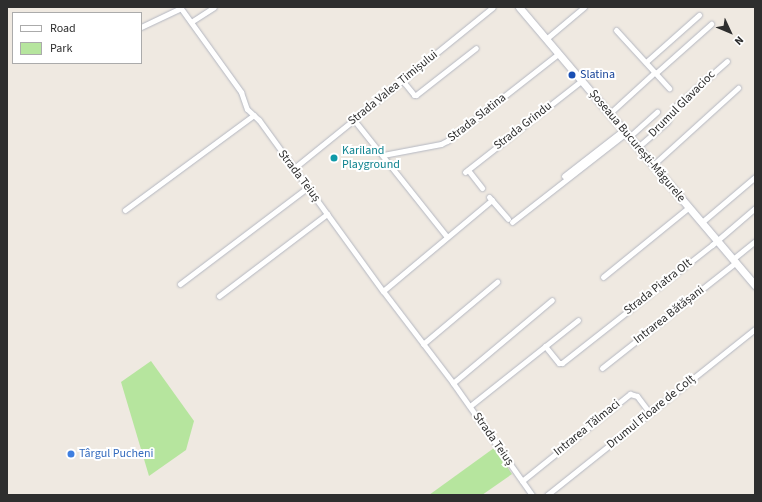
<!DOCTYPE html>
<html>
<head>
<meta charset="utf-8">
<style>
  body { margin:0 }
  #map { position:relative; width:762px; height:502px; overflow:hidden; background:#efe9e1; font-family:"Source Sans 3",sans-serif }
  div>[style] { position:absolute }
  .green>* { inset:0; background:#b6e59e }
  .roads { filter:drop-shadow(0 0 1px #b4b7c1) drop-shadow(0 0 1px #b4b7c1) }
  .street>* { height:5px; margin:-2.5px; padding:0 2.5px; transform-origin:2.5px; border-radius:2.5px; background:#fff }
  .secondary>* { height:7px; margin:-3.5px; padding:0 3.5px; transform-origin:3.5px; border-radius:3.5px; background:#fff }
  .dots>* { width:11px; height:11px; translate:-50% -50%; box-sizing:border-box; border:2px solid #fff; border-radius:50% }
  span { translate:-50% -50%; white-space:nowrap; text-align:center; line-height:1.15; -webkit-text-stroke:4px #fff; paint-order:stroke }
  .transit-label { font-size:12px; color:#164399 }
  .left { translate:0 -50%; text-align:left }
  .street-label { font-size:12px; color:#2e2e2e }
  .culture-label { font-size:12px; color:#0d838f }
  .shop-label { font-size:12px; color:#366cbe }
  .frame { position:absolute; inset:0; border:8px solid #2e2e2e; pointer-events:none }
  .legend { position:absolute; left:12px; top:12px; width:130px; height:52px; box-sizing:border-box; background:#fff; border:1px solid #ababab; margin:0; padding:5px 7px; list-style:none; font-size:12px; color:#2e2e2e }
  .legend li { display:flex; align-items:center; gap:8px; height:20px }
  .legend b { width:20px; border:1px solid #ababab }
  .north { position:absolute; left:710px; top:12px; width:40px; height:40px; -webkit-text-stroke:3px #fff; paint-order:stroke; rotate:134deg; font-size:11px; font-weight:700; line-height:16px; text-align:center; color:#2e2e2e }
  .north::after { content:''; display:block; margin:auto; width:14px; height:18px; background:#2e2e2e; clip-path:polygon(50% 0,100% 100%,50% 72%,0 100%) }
</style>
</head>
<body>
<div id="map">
  <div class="green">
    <div style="clip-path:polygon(151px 361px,194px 421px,186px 450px,149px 476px,121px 382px)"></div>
    <div style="clip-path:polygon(494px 448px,512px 474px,482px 495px,429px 495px)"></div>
  </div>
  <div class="roads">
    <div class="street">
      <div style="left:180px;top:7px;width:105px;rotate:54.3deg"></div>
      <div style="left:241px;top:92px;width:18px;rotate:71deg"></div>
      <div style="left:247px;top:109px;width:16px;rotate:43deg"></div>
      <div style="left:259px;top:120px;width:211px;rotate:54.1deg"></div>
      <div style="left:383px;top:291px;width:116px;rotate:52.7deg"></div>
      <div style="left:453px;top:383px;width:137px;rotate:54.8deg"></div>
      <div style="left:191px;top:22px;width:27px;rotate:-33deg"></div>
      <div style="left:141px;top:27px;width:44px;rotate:-25.4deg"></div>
      <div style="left:616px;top:30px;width:79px;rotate:47.6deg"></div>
      <div style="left:546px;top:39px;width:50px;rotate:-40.1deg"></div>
      <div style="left:646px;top:62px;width:71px;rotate:-41.6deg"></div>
      <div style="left:656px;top:73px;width:74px;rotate:-41.7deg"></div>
      <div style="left:402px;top:80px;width:19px;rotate:51deg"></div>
      <div style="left:414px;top:95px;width:2px"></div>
      <div style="left:416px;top:95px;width:76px;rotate:-38.1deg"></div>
      <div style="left:609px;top:114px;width:62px;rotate:-42.4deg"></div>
      <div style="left:354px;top:120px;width:149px;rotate:51.5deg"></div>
      <div style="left:629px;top:137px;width:38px;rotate:-42deg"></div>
      <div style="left:638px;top:147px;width:38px;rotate:-41deg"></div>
      <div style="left:667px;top:122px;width:18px;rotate:-61deg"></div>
      <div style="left:676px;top:106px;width:68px;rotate:-41.4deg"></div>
      <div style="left:383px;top:155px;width:59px;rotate:-10.7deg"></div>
      <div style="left:441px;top:144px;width:7px;rotate:-27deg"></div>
      <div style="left:447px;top:141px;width:141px;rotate:-38.1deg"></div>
      <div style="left:653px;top:165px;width:115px;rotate:-42.2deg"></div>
      <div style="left:293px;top:169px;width:257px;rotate:-39deg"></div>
      <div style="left:468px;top:170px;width:23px;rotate:52deg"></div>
      <div style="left:465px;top:172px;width:147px;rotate:-38.1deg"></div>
      <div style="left:564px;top:176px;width:75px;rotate:-37.9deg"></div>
      <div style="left:489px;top:197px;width:29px;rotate:49deg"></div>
      <div style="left:125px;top:210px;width:160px;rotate:-36.4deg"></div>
      <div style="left:512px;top:222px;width:145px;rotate:-38deg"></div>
      <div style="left:702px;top:222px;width:70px;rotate:-40.3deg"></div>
      <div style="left:733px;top:259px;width:28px;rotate:-39deg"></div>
      <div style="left:603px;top:277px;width:111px;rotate:-39.1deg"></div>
      <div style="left:180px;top:284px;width:159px;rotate:-37.1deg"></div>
      <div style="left:383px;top:291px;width:142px;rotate:-39.9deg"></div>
      <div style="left:219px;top:296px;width:136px;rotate:-37.2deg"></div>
      <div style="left:423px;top:344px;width:97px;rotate:-40deg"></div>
      <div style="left:545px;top:346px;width:22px;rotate:51deg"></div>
      <div style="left:559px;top:363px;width:3px"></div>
      <div style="left:562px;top:363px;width:191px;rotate:-38.2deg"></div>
      <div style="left:712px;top:245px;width:57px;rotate:-40.7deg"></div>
      <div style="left:602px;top:368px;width:171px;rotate:-38.3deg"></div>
      <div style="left:453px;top:383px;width:129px;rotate:-40deg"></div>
      <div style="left:470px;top:406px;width:138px;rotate:-38.5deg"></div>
      <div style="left:522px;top:481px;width:139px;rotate:-38.9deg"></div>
      <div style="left:630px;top:394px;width:7px;rotate:16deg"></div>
      <div style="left:637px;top:396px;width:21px;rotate:53deg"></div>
      <div style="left:547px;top:495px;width:266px;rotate:-38.6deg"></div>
    </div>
    <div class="secondary">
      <div style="left:519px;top:7px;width:365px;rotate:49.7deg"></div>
    </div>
  </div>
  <div class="dots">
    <div style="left:572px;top:75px;background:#1a4fb4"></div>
    <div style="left:334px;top:158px;background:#0f9aa8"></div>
    <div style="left:71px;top:454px;background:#3f7fe0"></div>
  </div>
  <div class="transit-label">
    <span class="left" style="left:580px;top:75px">Slatina</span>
  </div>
  <div class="street-label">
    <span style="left:393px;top:88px;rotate:-39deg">Strada Valea Timișului</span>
    <span style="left:682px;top:104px;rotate:-45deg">Drumul Glavacioc</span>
    <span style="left:477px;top:118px;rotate:-38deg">Strada Slatina</span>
    <span style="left:523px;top:126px;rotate:-38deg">Strada Grindu</span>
    <span style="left:637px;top:146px;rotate:50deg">Șoseaua București-Măgurele</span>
    <span style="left:299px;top:176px;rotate:53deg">Strada Teiuș</span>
    <span style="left:658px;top:287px;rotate:-38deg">Strada Piatra Olt</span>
    <span style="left:669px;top:315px;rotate:-38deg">Intrarea Bătășani</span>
    <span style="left:651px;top:412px;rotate:-39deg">Drumul Floare de Colț</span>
    <span style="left:587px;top:428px;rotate:-39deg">Intrarea Tălmaci</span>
    <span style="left:493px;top:439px;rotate:55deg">Strada Teiuș</span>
  </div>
  <div class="culture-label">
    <span class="left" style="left:342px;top:158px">Kariland<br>Playground</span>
  </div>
  <div class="shop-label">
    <span class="left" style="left:79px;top:454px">Târgul Pucheni</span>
  </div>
  <div class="frame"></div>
  <ul class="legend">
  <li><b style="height:5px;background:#fff"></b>Road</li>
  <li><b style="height:11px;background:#b6e59e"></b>Park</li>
  </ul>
  <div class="north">N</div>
</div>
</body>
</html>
